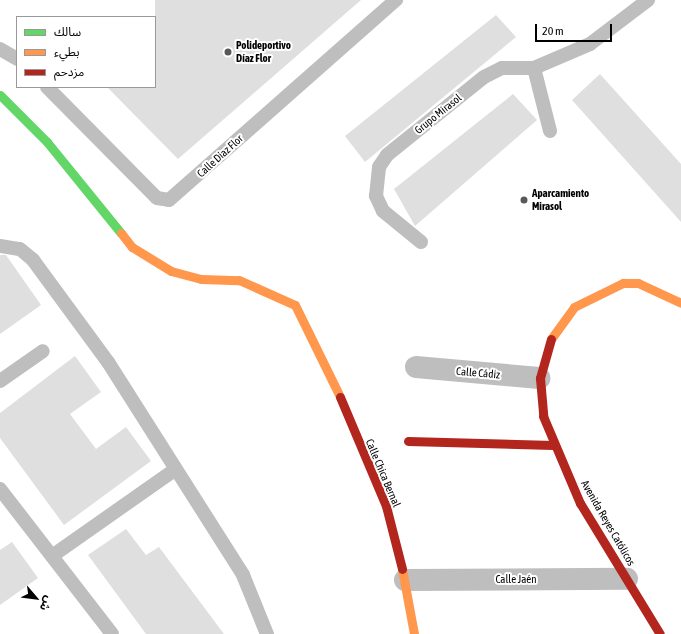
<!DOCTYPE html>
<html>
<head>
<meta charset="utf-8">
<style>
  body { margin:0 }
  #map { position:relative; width:681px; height:634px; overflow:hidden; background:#fff; font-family:"Asap Condensed","Noto Sans Arabic",sans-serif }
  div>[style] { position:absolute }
  .building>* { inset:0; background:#dfdfdf }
  .lane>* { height:14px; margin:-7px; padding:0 7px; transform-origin:7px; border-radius:7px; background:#bebebe }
  .street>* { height:22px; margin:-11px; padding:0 11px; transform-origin:11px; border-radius:11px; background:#bebebe }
  .fast>* { height:9px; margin:-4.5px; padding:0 4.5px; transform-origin:4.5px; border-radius:4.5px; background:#63d668 }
  .slow>* { height:9px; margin:-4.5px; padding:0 4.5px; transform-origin:4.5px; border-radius:4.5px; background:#ff974d }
  .jam>* { height:9px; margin:-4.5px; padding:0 4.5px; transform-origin:4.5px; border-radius:4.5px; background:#b3261e }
  .dots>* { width:11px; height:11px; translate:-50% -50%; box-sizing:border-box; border:2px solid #fff; border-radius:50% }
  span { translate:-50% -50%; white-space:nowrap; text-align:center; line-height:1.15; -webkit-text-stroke:4px #fff; paint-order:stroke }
  .poi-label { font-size:11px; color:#000; font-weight:700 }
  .left { translate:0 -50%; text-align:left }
  .street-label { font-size:11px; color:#000 }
  .legend { position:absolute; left:16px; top:16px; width:140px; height:72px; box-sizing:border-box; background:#fff; border:1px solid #999; margin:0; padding:5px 7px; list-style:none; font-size:12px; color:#000 }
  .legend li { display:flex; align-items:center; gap:8px; height:20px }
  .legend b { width:20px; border:1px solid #999 }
  .north { position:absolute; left:16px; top:578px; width:40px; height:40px; -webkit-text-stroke:3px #fff; paint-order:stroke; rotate:118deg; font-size:11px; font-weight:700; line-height:16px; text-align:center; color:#000 }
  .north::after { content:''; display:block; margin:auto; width:14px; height:18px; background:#000; clip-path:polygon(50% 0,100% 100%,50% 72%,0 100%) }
  .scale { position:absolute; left:535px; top:24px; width:77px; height:18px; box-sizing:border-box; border:2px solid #000; border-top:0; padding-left:5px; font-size:12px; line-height:14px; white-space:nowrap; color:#000; -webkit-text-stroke:3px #fff; paint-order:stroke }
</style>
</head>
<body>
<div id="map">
  <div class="building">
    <div style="clip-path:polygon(155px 0,361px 0,178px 159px,107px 87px,155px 87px)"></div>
    <div style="clip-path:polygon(496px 15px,516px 37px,365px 162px,345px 136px)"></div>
    <div style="clip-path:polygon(600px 74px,681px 164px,681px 222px,572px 100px)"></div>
    <div style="clip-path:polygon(513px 94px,537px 120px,415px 226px,394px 189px)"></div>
    <div style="clip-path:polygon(0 255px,6px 255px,41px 305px,0 334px)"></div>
    <div style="clip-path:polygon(75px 356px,101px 392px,70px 414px,96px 449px,126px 427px,151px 461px,64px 525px,0 438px,0 413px)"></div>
    <div style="clip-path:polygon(126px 529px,146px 555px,159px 547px,224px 634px,146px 634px,88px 555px)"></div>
    <div style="clip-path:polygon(12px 542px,38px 578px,0 605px,0 550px)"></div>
  </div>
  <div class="lane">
    <div style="left:0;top:49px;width:20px;rotate:30deg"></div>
    <div style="left:534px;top:68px;width:61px;rotate:-23.2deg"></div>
    <div style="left:590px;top:44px;width:73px;rotate:-37.2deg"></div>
    <div style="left:47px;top:87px;width:156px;rotate:45.3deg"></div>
    <div style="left:157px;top:198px;width:12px;rotate:9deg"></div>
    <div style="left:169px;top:200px;width:303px;rotate:-41.4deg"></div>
    <div style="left:421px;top:242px;width:49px;rotate:-140.8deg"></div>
    <div style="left:383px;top:211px;width:17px;rotate:-115deg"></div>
    <div style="left:376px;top:196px;width:29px;rotate:-84deg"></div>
    <div style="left:379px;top:167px;width:14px;rotate:-56deg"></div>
    <div style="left:387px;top:155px;width:124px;rotate:-38.8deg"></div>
    <div style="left:484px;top:77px;width:20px;rotate:-27deg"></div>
    <div style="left:502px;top:68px;width:32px"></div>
    <div style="left:534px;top:68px;width:65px;rotate:75.7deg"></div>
    <div style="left:0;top:246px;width:20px;rotate:9deg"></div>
    <div style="left:20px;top:249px;width:17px;rotate:40deg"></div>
    <div style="left:33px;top:260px;width:127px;rotate:53.7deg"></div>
    <div style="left:108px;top:362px;width:252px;rotate:57.6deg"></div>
    <div style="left:243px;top:575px;width:64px;rotate:67.9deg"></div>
    <div style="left:0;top:381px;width:52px;rotate:-34.9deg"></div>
    <div style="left:0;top:489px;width:183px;rotate:52.3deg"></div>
    <div style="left:52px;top:556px;width:151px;rotate:-35.1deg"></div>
  </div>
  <div class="street">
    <div style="left:416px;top:367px;width:124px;rotate:5.1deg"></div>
    <div style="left:405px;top:580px;width:222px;rotate:-0.3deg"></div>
  </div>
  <div class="fast">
    <div style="left:0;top:95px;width:66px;rotate:45deg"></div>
    <div style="left:47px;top:142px;width:117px;rotate:50.9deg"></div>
  </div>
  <div class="slow">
    <div style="left:121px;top:233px;width:18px;rotate:52deg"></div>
    <div style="left:132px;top:247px;width:46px;rotate:31.6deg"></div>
    <div style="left:171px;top:271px;width:31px;rotate:15deg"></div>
    <div style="left:201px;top:279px;width:38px;rotate:2deg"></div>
    <div style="left:239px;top:280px;width:61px;rotate:24.1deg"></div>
    <div style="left:295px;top:305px;width:102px;rotate:63.9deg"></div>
    <div style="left:551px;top:339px;width:39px;rotate:-54deg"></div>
    <div style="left:574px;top:307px;width:55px;rotate:-26.1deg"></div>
    <div style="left:623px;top:283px;width:15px"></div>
    <div style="left:638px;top:283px;width:47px;rotate:24.9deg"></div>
    <div style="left:402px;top:569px;width:66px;rotate:79.5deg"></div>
  </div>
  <div class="jam">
    <div style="left:551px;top:339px;width:41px;rotate:105.8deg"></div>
    <div style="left:540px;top:378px;width:38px;rotate:85deg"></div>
    <div style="left:543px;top:416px;width:95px;rotate:67deg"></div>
    <div style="left:580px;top:503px;width:153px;rotate:58.6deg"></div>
    <div style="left:340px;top:397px;width:118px;rotate:67.1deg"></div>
    <div style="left:386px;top:506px;width:65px;rotate:75.7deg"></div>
    <div style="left:408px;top:441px;width:145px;rotate:1.6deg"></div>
  </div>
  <div class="dots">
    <div style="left:228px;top:52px;background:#595959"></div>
    <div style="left:524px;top:200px;background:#595959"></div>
  </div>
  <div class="poi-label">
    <span class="left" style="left:236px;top:52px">Polideportivo<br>Díaz Flor</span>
    <span class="left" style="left:532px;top:200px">Aparcamiento<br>Mirasol</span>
  </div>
  <div class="street-label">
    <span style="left:438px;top:114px;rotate:-39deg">Grupo Mirasol</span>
    <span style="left:220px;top:156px;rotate:-42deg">Calle Diaz Flor</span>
    <span style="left:478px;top:373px;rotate:5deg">Calle Cádiz</span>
    <span style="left:383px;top:473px;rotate:67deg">Calle Chica Bernal</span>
    <span style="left:608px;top:523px;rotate:60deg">Avenida Reyes Católicos</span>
    <span style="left:516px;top:579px">Calle Jaén</span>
  </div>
  <ul class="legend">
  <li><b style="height:5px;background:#63d668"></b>سالك</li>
  <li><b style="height:5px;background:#ff974d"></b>بطيء</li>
  <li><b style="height:5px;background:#b3261e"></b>مزدحم</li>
  </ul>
  <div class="north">ش</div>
  <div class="scale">20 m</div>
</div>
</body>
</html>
